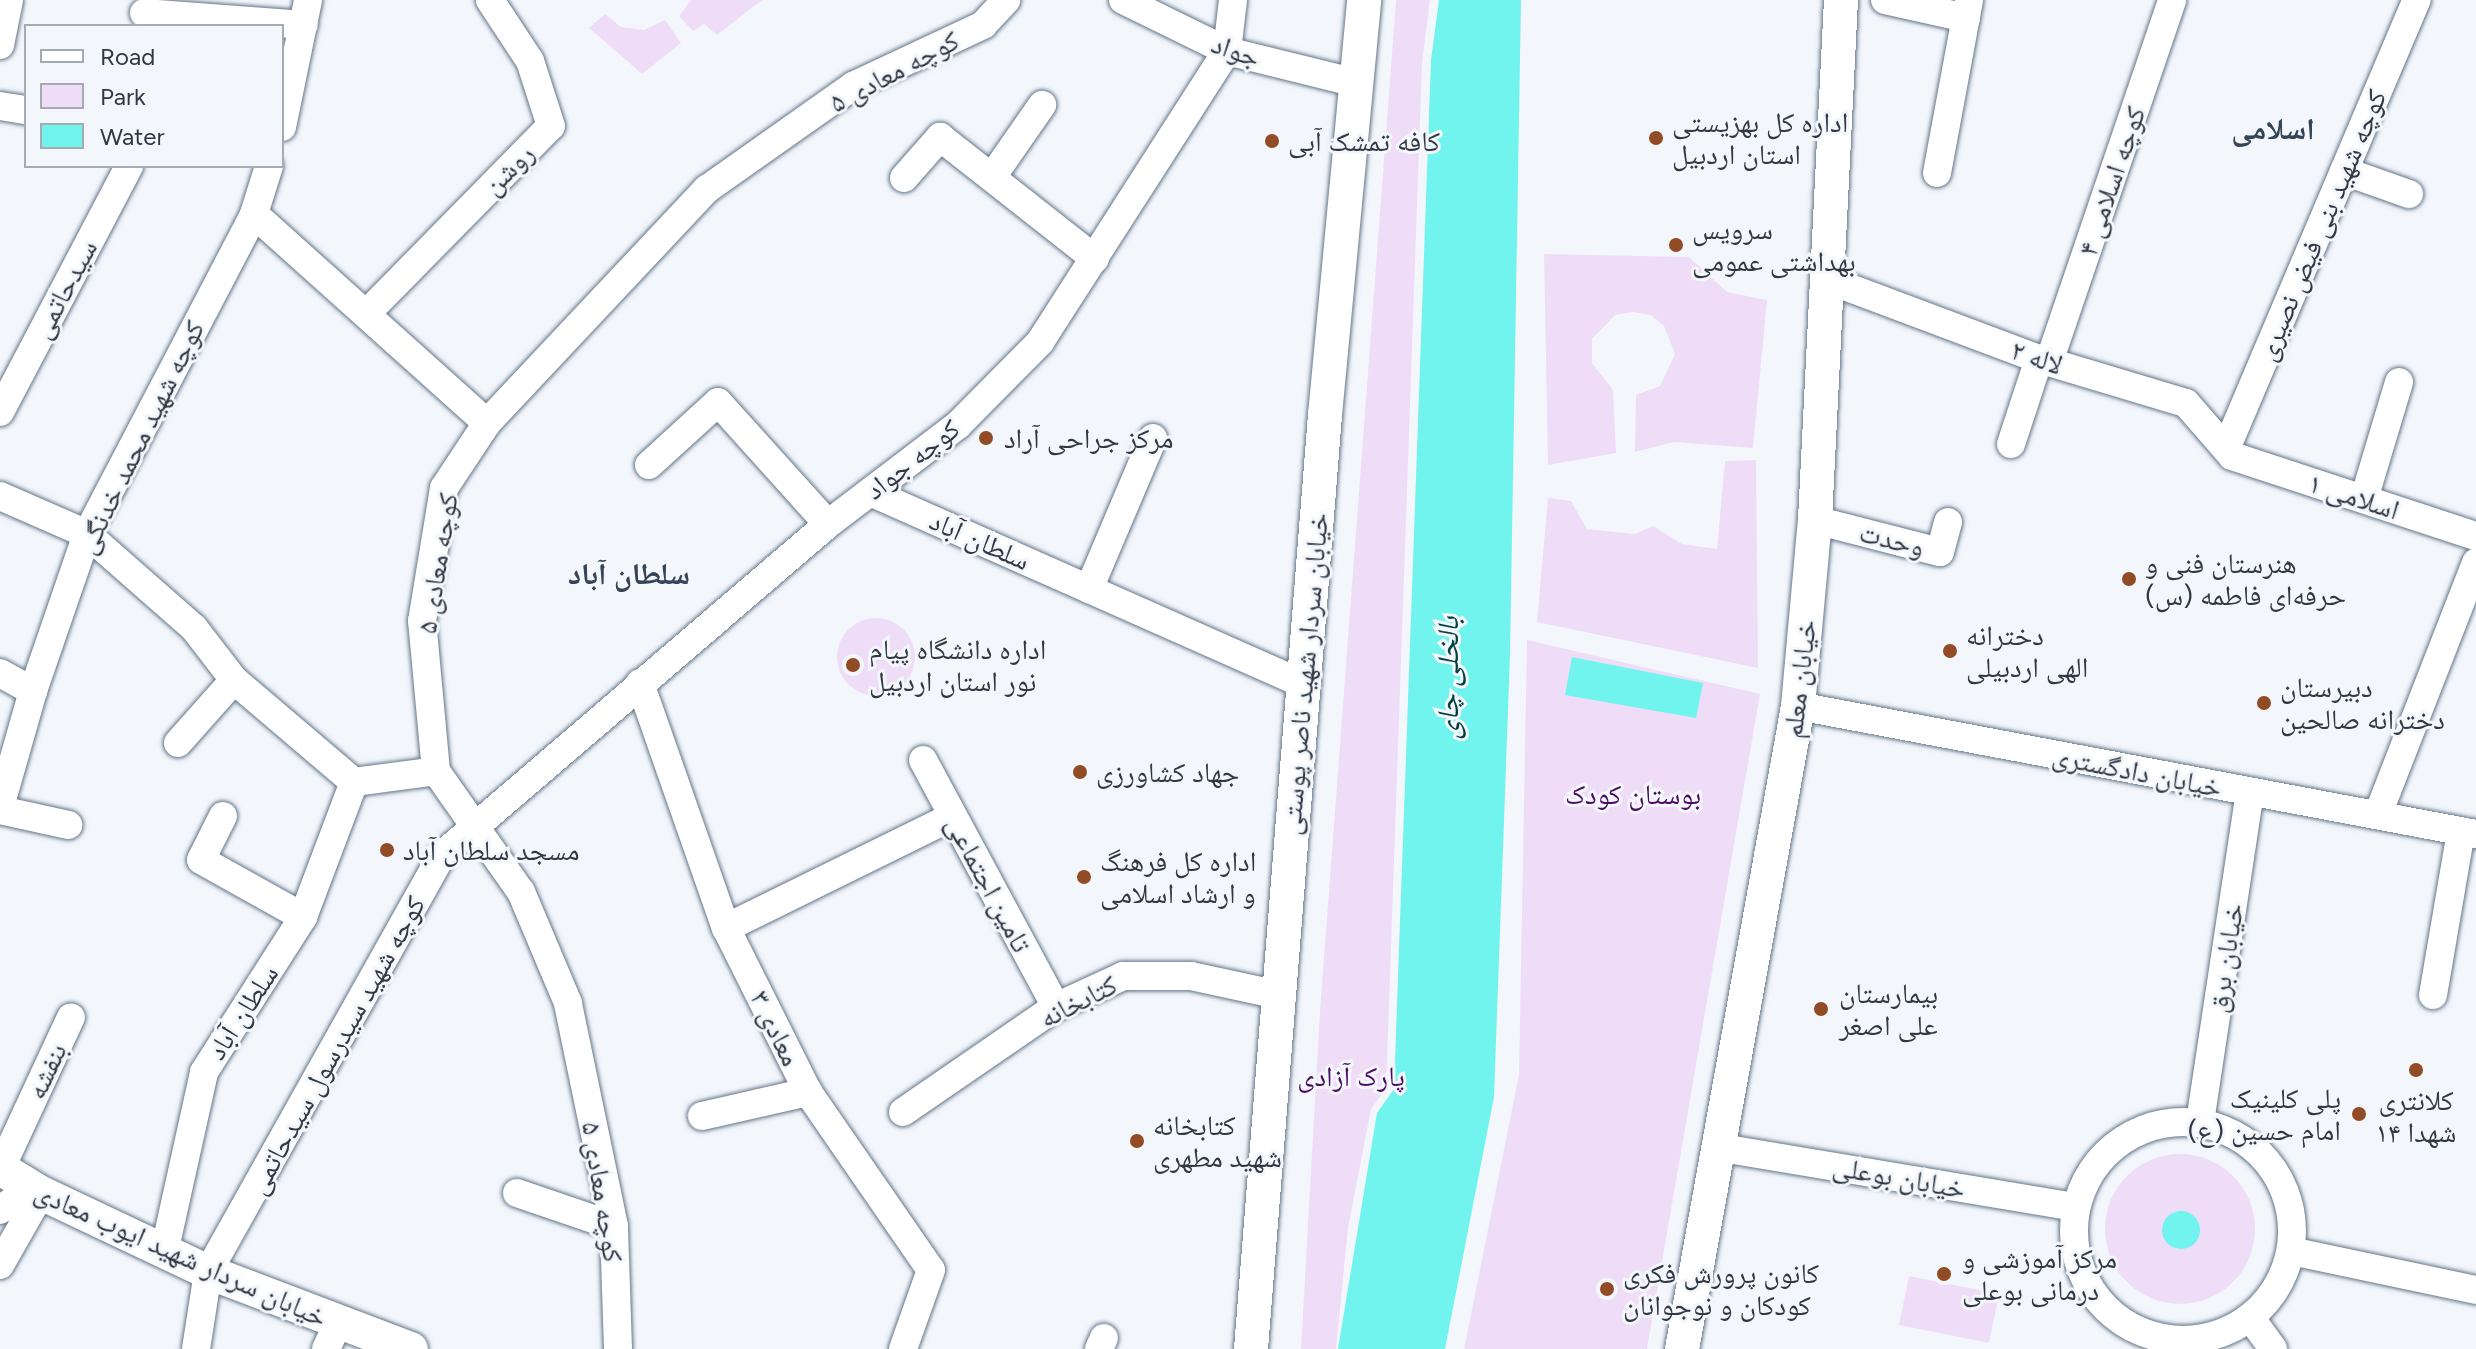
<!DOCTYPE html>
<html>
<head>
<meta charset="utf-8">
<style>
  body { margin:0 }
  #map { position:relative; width:2476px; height:1349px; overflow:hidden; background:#f3f7fc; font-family:Figtree,"Noto Naskh Arabic",sans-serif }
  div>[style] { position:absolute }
  .green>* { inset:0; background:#efddf8 }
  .round { border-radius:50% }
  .water>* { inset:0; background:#71f3ee }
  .roads { filter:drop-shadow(0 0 2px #647589) drop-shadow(0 0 2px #647589) }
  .minor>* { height:28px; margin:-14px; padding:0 14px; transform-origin:14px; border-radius:14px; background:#fff }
  .minor>.ring { margin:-14px; padding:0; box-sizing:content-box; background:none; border:28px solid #fff; border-radius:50% }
  .major>* { height:34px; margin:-17px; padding:0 17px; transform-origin:17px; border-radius:17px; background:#fff }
  .dots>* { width:22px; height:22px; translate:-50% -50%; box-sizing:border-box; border:4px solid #f3f7fc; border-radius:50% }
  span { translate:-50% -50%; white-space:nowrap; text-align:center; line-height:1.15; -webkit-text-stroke:6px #f3f7fc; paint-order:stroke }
  .street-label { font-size:28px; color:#313841 }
  .poi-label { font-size:28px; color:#313841 }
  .left { translate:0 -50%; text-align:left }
  .right { translate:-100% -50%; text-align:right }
  .park-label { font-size:28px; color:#4d0b64 }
  .neighbourhood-label { font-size:30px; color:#354456; font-weight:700 }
  .water-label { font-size:30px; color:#003f3d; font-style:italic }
  .legend { position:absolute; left:24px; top:24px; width:260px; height:144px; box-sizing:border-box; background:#f3f7fc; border:2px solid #a5abb1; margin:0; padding:10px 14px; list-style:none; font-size:24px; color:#313841 }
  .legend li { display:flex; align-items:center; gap:16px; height:40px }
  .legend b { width:40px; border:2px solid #a5abb1 }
</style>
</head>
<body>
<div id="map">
  <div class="green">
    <div style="clip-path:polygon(691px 0,762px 0,717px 35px,704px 24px,693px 31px,679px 16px)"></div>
    <div style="clip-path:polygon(1396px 0,1430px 0,1422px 63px,1386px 1089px,1371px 1109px,1348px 1228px,1336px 1349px,1301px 1349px,1320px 1011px)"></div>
    <div style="clip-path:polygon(605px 14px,621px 27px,644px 30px,665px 20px,681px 43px,642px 74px,589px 28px)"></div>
    <div style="clip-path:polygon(1544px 254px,1689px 257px,1727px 292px,1767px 300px,1753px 448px,1674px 442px,1635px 452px,1636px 395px,1660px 386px,1675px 354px,1664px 326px,1651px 315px,1633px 312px,1615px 315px,1592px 339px,1592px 363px,1613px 390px,1616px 453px,1548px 465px)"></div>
    <div style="clip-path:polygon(1756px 460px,1758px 668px,1537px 622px,1548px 498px,1571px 501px,1587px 529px,1635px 534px,1653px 526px,1682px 544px,1717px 549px,1725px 461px)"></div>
    <div class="round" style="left:837px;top:618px;width:78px;height:78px"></div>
    <div style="clip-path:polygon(1527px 640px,1760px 694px,1647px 1349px,1464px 1349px,1519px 1074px)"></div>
    <div class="round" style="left:2105px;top:1154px;width:150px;height:150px"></div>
    <div style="clip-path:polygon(1909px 1276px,1999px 1294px,1989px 1343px,1899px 1325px)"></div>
  </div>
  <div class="water">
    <div style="clip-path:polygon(1439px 0,1521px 0,1510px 655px,1494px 1097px,1445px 1349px,1338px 1349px,1377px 1113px,1394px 1089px,1431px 60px)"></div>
    <div style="clip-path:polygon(1572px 657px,1703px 683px,1696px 718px,1565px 695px)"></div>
    <div class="round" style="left:2162px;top:1211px;width:38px;height:38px"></div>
  </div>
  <div class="roads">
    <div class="minor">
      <div style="left:1123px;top:0;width:116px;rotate:26.1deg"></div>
      <div style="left:1227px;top:51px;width:133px;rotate:13.9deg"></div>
      <div style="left:1885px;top:0;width:83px;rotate:12.5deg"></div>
      <div style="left:144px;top:13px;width:160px;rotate:4.3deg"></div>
      <div style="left:0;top:45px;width:46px;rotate:-78.7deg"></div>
      <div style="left:0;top:106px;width:26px;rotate:9deg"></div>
      <div style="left:282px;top:127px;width:130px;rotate:-78.4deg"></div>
      <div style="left:2344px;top:171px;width:69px;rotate:19.5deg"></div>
      <div style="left:1937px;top:173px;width:176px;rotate:-79.5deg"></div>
      <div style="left:992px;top:177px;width:88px;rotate:-55.2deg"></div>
      <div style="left:904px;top:178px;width:55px;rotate:-48.7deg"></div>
      <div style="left:940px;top:137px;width:197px;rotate:38.2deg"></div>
      <div style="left:254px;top:214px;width:313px;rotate:41.9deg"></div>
      <div style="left:1826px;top:279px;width:228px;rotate:20.6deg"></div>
      <div style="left:2039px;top:359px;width:153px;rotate:16.7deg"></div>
      <div style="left:2186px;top:403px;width:70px;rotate:49deg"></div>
      <div style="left:2232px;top:456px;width:257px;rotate:18.2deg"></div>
      <div style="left:367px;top:313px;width:262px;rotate:-45.5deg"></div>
      <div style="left:551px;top:126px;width:68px;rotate:-107.9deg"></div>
      <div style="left:530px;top:61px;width:73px;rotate:-123.3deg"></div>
      <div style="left:2049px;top:362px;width:382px;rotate:-71.2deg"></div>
      <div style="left:0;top:412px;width:278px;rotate:-62.3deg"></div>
      <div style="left:2011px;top:444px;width:89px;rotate:-71.8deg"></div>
      <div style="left:2226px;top:449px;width:488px;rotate:-67deg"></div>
      <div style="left:649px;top:465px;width:93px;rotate:-42.4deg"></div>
      <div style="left:718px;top:402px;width:164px;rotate:48deg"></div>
      <div style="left:870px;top:492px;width:474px;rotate:23.9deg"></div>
      <div style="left:0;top:496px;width:95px;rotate:23.6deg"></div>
      <div style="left:87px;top:534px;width:142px;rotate:41.3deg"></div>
      <div style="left:194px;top:628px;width:66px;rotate:52.4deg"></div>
      <div style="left:234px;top:680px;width:157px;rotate:40.4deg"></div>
      <div style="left:354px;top:782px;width:83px;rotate:-7.6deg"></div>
      <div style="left:2364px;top:499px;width:122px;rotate:-73.3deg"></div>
      <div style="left:1815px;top:520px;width:129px;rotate:14.4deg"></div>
      <div style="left:1940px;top:552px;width:31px;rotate:-75deg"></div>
      <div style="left:1089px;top:589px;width:164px;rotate:-67deg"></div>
      <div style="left:0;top:673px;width:38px;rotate:29deg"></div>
      <div style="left:640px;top:683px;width:260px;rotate:70.7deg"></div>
      <div style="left:726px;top:928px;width:183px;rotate:63.4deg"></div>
      <div style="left:808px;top:1092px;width:216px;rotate:55.4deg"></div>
      <div style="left:931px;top:1270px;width:84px;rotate:109.5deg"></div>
      <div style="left:1798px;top:706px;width:690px;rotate:10.69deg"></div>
      <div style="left:178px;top:743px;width:84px;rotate:-48.4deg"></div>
      <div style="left:923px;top:760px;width:281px;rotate:61.7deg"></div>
      <div style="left:0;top:807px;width:121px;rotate:-74.1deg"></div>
      <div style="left:33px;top:691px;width:166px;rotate:-71deg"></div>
      <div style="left:87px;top:534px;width:361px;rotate:-62.4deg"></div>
      <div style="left:254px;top:214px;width:50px;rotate:-72.6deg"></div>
      <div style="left:0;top:810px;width:70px;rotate:12.4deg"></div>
      <div style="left:2378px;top:814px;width:270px;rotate:-68.7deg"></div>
      <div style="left:223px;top:816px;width:49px;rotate:116.6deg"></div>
      <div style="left:201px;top:860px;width:117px;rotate:29.2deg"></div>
      <div style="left:726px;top:928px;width:252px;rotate:-26.2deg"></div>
      <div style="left:2433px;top:995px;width:166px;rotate:-80.3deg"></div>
      <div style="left:903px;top:1112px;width:186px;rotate:-34.5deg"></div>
      <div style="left:1056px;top:1007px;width:74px;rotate:-24.8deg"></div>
      <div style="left:1123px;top:976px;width:68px"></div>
      <div style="left:1191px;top:976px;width:90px;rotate:12.2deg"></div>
      <div style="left:702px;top:1116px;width:109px;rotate:-12.8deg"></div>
      <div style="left:2200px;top:1122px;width:333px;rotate:-81.4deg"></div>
      <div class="ring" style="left:2074px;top:1122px;width:190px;height:190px"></div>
      <div style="left:1722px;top:1148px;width:359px;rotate:9.5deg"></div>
      <div style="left:1px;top:1168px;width:166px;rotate:-65.1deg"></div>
      <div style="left:517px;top:1193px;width:102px;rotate:18.8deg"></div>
      <div style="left:0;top:1210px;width:39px;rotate:-36deg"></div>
      <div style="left:2291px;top:1251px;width:189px;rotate:11.9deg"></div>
      <div style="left:164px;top:1253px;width:185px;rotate:-77.5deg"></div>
      <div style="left:204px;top:1072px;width:184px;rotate:-57.4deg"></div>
      <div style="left:303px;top:917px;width:144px;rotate:-69.3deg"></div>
      <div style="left:0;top:1265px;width:83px;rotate:-60.3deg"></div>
      <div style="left:2250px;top:1317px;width:39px;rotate:54deg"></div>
      <div style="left:196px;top:1349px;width:78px;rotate:-81.1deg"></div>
      <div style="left:208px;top:1272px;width:478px;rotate:-60.7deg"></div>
      <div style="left:442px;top:855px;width:508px;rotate:-40.61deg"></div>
      <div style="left:828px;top:524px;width:163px;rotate:-37.3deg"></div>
      <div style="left:958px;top:425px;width:117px;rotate:-45.3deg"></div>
      <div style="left:1040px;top:342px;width:346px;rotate:-57.3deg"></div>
      <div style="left:1227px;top:51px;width:51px;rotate:-83.3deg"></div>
      <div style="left:326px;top:1349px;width:26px;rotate:-65deg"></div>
      <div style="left:618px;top:1349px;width:123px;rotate:-91.9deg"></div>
      <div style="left:614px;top:1226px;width:228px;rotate:-101.7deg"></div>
      <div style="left:568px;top:1003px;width:121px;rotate:-112.9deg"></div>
      <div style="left:521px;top:892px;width:148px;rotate:-125.1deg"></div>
      <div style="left:436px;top:771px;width:151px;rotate:-95.3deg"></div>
      <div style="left:422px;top:621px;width:135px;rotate:-80.6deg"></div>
      <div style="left:444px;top:488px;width:78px;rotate:-56.5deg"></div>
      <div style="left:487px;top:423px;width:321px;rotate:-46.8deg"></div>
      <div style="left:707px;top:189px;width:179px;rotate:-35.2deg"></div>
      <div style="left:853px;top:86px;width:144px;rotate:-25.1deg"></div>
      <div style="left:983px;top:25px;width:34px;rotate:-47deg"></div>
      <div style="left:1099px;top:1349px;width:12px;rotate:-66deg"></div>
    </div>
    <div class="major">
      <div style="left:0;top:1168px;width:48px;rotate:31.4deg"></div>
      <div style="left:41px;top:1193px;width:185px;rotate:25.3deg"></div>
      <div style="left:208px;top:1272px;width:217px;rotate:20.8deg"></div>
      <div style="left:1251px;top:1349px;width:937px;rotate:-85.47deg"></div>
      <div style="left:1325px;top:415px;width:417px;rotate:-84.6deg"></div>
      <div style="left:1682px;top:1349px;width:653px;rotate:-79.77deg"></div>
      <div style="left:1798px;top:706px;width:187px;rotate:-84.8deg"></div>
      <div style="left:1815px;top:520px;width:521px;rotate:-87.14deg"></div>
    </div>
  </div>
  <div class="dots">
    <div style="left:1656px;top:138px;background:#914b25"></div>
    <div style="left:1272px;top:141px;background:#914b25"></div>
    <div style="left:1676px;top:245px;background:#914b25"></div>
    <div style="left:986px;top:438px;background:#914b25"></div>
    <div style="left:2129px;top:579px;background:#914b25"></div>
    <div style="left:1950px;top:651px;background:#914b25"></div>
    <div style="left:853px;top:665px;background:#914b25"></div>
    <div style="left:2264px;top:703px;background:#914b25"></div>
    <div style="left:1080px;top:772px;background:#914b25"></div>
    <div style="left:387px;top:850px;background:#914b25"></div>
    <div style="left:1084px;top:877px;background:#914b25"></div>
    <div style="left:1821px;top:1009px;background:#914b25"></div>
    <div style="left:2416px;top:1070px;background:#914b25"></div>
    <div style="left:2359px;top:1114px;background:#914b25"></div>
    <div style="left:1137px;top:1141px;background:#914b25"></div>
    <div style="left:1944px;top:1274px;background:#914b25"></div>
    <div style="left:1607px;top:1289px;background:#914b25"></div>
  </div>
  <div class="street-label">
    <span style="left:1236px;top:50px;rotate:19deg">جواد</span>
    <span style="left:894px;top:71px;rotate:-28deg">کوچه معادی ۵</span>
    <span style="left:508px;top:169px;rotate:-45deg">روشن</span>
    <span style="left:2111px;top:181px;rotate:-71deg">کوچه اسلامی ۴</span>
    <span style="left:2321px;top:225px;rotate:-67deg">کوچه شهید بنی فیض نصیری</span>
    <span style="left:64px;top:289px;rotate:-62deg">سیدحاتمی</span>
    <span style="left:2037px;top:357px;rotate:19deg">لاله ۲</span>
    <span style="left:140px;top:437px;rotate:-64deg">کوچه شهید محمد خدنگی</span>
    <span style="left:912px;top:459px;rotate:-38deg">کوچه جواد</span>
    <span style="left:2354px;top:496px;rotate:18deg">اسلامی ۱</span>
    <span style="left:1892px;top:539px;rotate:14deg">وحدت</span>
    <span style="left:980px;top:540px;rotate:24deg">سلطان آباد</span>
    <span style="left:437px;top:563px;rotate:-81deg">کوچه معادی ۵</span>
    <span style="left:1304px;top:674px;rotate:-85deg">خیابان سردار شهید ناصر پوستی</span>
    <span style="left:1799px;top:679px;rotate:-83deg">خیابان معلم</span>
    <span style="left:2137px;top:771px;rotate:11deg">خیابان دادگستری</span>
    <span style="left:989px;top:884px;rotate:62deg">تامین اجتماعی</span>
    <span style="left:2225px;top:958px;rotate:-81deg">خیابان برق</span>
    <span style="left:1078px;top:1001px;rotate:-27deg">کتابخانه</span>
    <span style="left:242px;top:1012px;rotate:-57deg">سلطان آباد</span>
    <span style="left:776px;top:1028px;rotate:64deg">معادی ۳</span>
    <span style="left:336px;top:1045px;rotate:-61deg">کوچه شهید سیدرسول سیدحاتمی</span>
    <span style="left:46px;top:1071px;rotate:-65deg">بنفشه</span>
    <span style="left:1899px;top:1177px;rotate:10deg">خیابان بوعلی</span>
    <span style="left:603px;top:1192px;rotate:81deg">کوچه معادی ۵</span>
    <span style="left:181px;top:1254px;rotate:24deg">خیابان سردار شهید ایوب معادی</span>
  </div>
  <div class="poi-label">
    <span class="left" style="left:1672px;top:138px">اداره کل بهزیستی<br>استان اردبیل</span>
    <span class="left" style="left:1288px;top:141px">کافه تمشک آبی</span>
    <span class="left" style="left:1692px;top:245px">سرویس<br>بهداشتی عمومی</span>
    <span class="left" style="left:1004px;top:438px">مرکز جراحی آراد</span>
    <span class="left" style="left:2145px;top:579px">هنرستان فنی و<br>حرفه‌ای فاطمه (س)</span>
    <span class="left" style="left:1966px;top:651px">دخترانه<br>الهی اردبیلی</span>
    <span class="left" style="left:869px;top:665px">اداره دانشگاه پیام<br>نور استان اردبیل</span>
    <span class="left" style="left:2280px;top:703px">دبیرستان<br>دخترانه صالحین</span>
    <span class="left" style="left:1096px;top:772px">جهاد کشاورزی</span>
    <span class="left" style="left:403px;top:850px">مسجد سلطان آباد</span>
    <span class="left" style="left:1100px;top:877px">اداره کل فرهنگ<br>و ارشاد اسلامی</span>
    <span class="left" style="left:1839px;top:1009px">بیمارستان<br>علی اصغر</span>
    <span class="right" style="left:2341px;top:1114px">پلی کلینیک<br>امام حسین (ع)</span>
    <span style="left:2416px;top:1116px">کلانتری<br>۱۴ شهدا</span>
    <span class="left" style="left:1153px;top:1141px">کتابخانه<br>شهید مطهری</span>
    <span class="left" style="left:1962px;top:1274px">مرکز آموزشی و<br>درمانی بوعلی</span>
    <span class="left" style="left:1623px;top:1289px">کانون پرورش فکری<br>کودکان و نوجوانان</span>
  </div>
  <div class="park-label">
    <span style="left:1633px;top:794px">بوستان کودک</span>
    <span style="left:1351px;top:1076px">پارک آزادی</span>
  </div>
  <div class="neighbourhood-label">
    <span style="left:2273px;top:129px">اسلامی</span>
    <span style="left:629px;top:574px">سلطان آباد</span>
  </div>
  <div class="water-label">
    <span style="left:1448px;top:678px;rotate:-90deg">بالخلی چای</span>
  </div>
  <ul class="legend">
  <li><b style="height:10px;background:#fff"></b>Road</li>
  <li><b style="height:22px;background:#efddf8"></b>Park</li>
  <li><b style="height:22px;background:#71f3ee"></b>Water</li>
  </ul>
</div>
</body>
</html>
